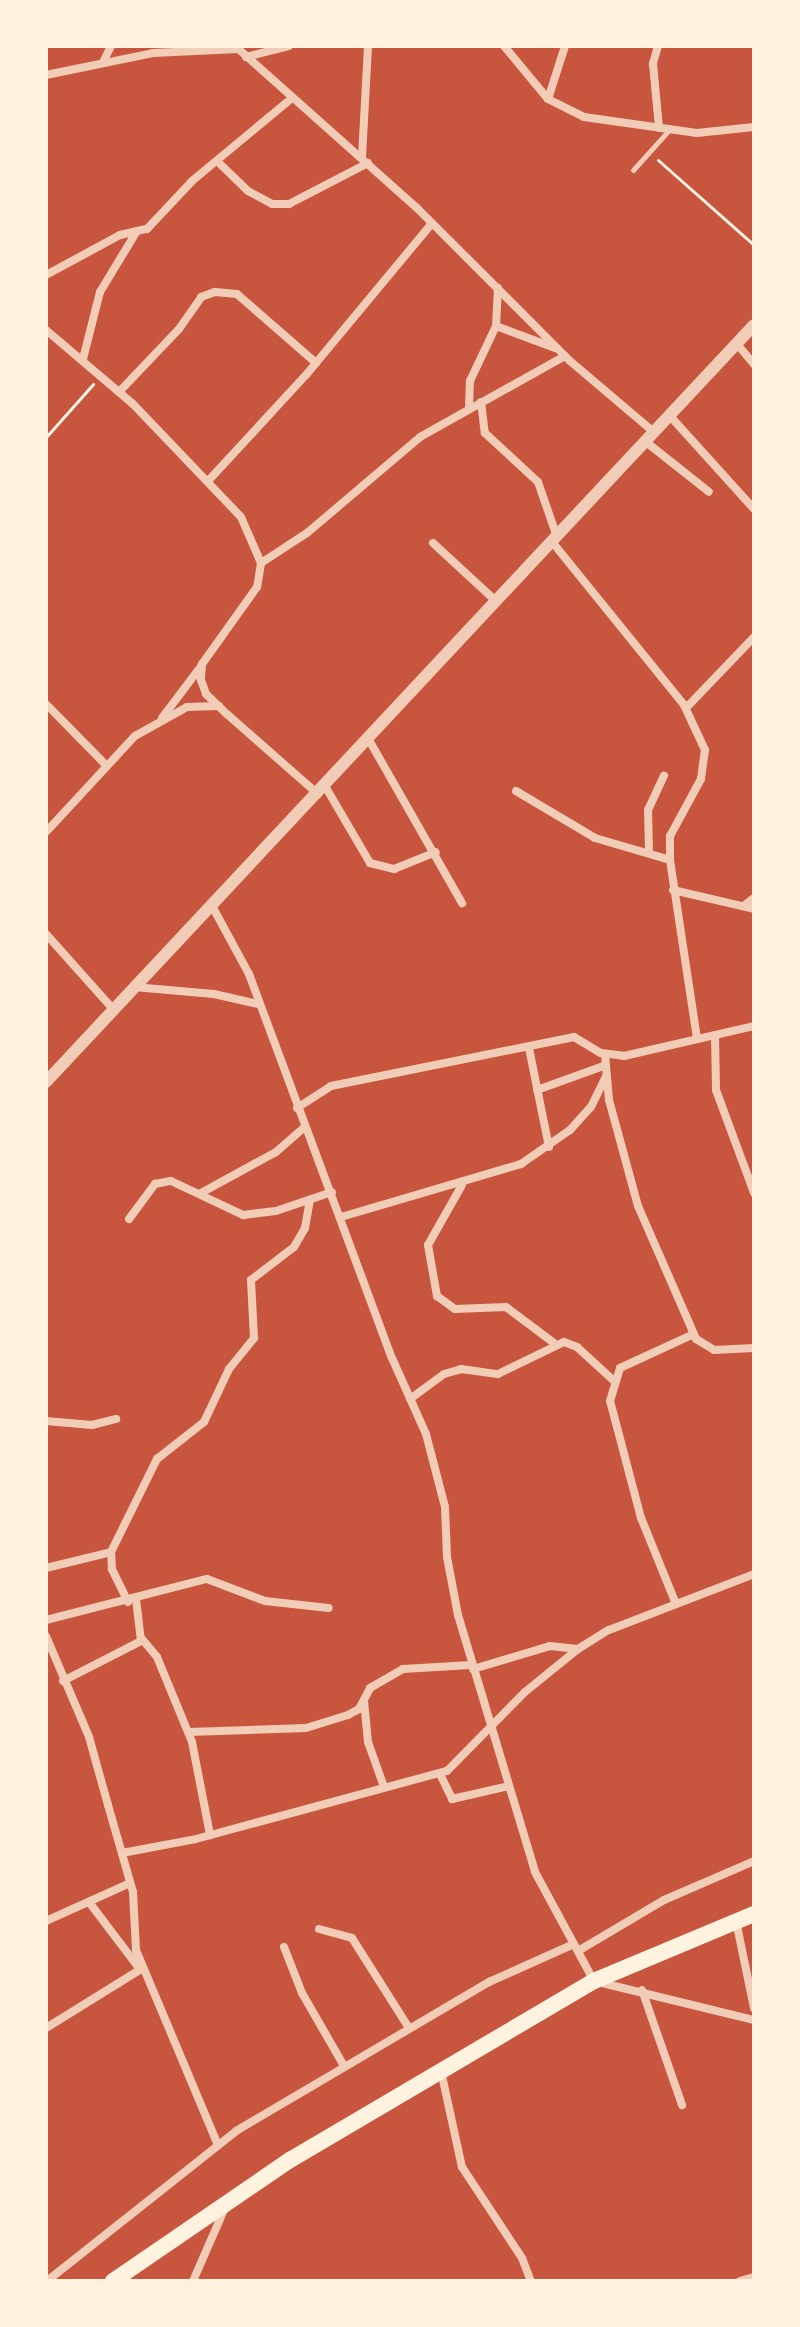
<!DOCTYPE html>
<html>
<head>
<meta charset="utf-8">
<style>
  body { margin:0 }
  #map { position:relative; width:800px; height:2327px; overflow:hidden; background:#c8553d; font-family:Inter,sans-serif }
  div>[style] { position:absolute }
  .path>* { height:3px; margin:-1.5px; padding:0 1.5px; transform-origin:1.5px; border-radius:1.5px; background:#fff3e0 }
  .service>* { height:5px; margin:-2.5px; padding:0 2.5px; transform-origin:2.5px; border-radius:2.5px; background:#f1ccb7 }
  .minor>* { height:8px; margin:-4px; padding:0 4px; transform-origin:4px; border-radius:4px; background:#f1ccb7 }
  .tertiary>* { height:12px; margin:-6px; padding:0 6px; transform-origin:6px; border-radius:6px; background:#f1ccb7 }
  .trunk>* { height:16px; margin:-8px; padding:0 8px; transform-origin:8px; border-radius:8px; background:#fff3e0 }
  span { translate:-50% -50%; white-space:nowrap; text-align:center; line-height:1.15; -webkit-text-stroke:8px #fff3e0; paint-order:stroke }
  .frame { position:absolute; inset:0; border:48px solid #fff3e0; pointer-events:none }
</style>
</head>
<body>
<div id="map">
  <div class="path">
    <div style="left:658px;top:160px;width:128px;rotate:41.5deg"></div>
    <div style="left:46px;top:437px;width:71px;rotate:-48.4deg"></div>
  </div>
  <div class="service">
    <div style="left:633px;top:170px;width:54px;rotate:-48deg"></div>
  </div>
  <div class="minor">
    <div style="left:235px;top:46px;width:244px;rotate:41.7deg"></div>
    <div style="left:417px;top:208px;width:216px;rotate:45deg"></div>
    <div style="left:570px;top:361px;width:111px;rotate:40.3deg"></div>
    <div style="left:504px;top:46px;width:69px;rotate:50.3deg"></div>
    <div style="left:548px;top:99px;width:40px;rotate:26.6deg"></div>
    <div style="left:584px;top:117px;width:114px;rotate:8.1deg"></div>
    <div style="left:697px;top:133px;width:57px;rotate:-6deg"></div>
    <div style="left:658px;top:46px;width:19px;rotate:106deg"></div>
    <div style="left:653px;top:64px;width:64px;rotate:84.6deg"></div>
    <div style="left:246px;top:57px;width:44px;rotate:-14.3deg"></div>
    <div style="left:104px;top:60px;width:16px;rotate:-63deg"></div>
    <div style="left:46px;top:75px;width:109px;rotate:-11.6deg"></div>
    <div style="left:153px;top:53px;width:85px;rotate:-2.7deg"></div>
    <div style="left:548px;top:99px;width:56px;rotate:-72.2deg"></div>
    <div style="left:362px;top:157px;width:111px;rotate:-86.9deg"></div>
    <div style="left:217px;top:161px;width:43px;rotate:44.1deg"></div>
    <div style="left:248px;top:191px;width:27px;rotate:28deg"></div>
    <div style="left:272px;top:204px;width:17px"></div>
    <div style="left:289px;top:204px;width:89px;rotate:-27.4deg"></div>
    <div style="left:46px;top:275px;width:84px;rotate:-28.4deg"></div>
    <div style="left:120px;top:235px;width:28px;rotate:-13deg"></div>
    <div style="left:147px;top:229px;width:66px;rotate:-46.8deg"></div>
    <div style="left:192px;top:181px;width:130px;rotate:-39.7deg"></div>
    <div style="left:496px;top:326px;width:63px;rotate:20.4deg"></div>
    <div style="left:46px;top:330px;width:114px;rotate:40.4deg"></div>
    <div style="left:133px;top:404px;width:156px;rotate:46.3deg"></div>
    <div style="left:241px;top:517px;width:50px;rotate:66.5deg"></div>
    <div style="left:261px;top:563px;width:24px;rotate:99deg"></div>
    <div style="left:257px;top:587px;width:95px;rotate:125.5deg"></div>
    <div style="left:202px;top:664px;width:16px;rotate:94deg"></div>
    <div style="left:201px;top:680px;width:15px;rotate:70deg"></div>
    <div style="left:206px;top:694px;width:30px;rotate:44deg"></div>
    <div style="left:228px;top:715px;width:120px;rotate:41.3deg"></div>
    <div style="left:737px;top:344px;width:26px;rotate:50deg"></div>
    <div style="left:83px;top:359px;width:69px;rotate:-75.8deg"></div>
    <div style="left:100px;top:292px;width:71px;rotate:-58.8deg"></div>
    <div style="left:119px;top:392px;width:87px;rotate:-46.4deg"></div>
    <div style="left:179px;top:329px;width:39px;rotate:-55deg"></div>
    <div style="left:201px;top:297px;width:15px;rotate:-20deg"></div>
    <div style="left:215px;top:292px;width:22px;rotate:5deg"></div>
    <div style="left:237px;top:294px;width:105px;rotate:41.1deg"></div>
    <div style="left:481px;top:402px;width:31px;rotate:83deg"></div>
    <div style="left:485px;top:433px;width:72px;rotate:42.8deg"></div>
    <div style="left:538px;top:482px;width:58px;rotate:70.9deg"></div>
    <div style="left:469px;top:408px;width:27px;rotate:-88deg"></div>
    <div style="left:470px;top:381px;width:61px;rotate:-64.7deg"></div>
    <div style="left:496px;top:326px;width:38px;rotate:-87deg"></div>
    <div style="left:670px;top:416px;width:125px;rotate:47.9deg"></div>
    <div style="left:646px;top:442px;width:80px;rotate:38.4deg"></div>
    <div style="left:209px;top:480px;width:143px;rotate:-47.3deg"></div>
    <div style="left:306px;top:375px;width:197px;rotate:-50.3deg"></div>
    <div style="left:433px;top:543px;width:87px;rotate:42.7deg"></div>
    <div style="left:553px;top:543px;width:208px;rotate:51deg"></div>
    <div style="left:684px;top:705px;width:50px;rotate:65deg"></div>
    <div style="left:705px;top:750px;width:29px;rotate:98deg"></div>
    <div style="left:701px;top:779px;width:65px;rotate:118.5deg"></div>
    <div style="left:670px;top:836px;width:24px;rotate:90deg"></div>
    <div style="left:670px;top:860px;width:181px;rotate:81.4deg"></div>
    <div style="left:261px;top:563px;width:55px;rotate:-33.1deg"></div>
    <div style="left:307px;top:533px;width:148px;rotate:-40.3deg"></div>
    <div style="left:420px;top:437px;width:166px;rotate:-29.2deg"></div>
    <div style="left:46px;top:704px;width:86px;rotate:45.5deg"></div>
    <div style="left:686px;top:708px;width:98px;rotate:-46.2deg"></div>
    <div style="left:162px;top:718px;width:66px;rotate:-53deg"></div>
    <div style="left:369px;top:740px;width:188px;rotate:60.3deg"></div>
    <div style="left:325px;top:786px;width:89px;rotate:59.7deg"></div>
    <div style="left:370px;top:863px;width:25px;rotate:14deg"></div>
    <div style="left:394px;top:869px;width:45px;rotate:-22deg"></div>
    <div style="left:516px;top:791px;width:92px;rotate:30.7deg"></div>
    <div style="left:595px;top:838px;width:78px;rotate:16.3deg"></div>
    <div style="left:46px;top:832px;width:131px;rotate:-47.2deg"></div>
    <div style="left:135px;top:736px;width:60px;rotate:-29.1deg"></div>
    <div style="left:187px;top:707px;width:32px;rotate:-2deg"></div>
    <div style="left:649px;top:851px;width:41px;rotate:-91.4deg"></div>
    <div style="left:648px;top:810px;width:38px;rotate:-65deg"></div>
    <div style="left:673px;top:890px;width:83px;rotate:13.2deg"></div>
    <div style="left:211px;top:904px;width:80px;rotate:61.5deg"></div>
    <div style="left:249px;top:974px;width:410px;rotate:69.6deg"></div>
    <div style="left:392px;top:1358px;width:83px;rotate:65.9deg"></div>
    <div style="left:426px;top:1434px;width:75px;rotate:75.4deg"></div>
    <div style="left:445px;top:1507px;width:50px;rotate:87.7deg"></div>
    <div style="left:447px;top:1557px;width:59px;rotate:79.3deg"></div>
    <div style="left:458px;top:1615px;width:268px;rotate:73.3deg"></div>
    <div style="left:535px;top:1872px;width:124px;rotate:61.6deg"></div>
    <div style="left:594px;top:1981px;width:165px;rotate:13.7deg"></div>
    <div style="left:745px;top:905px;width:11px;rotate:-38deg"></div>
    <div style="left:46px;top:934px;width:101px;rotate:48.2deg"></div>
    <div style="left:134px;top:987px;width:80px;rotate:5deg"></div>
    <div style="left:214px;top:994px;width:45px;rotate:12.8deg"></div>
    <div style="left:715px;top:1036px;width:54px;rotate:88.9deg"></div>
    <div style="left:716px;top:1090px;width:110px;rotate:69.7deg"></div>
    <div style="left:529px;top:1048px;width:101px;rotate:78.6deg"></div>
    <div style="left:605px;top:1054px;width:46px;rotate:85deg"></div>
    <div style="left:609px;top:1100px;width:110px;rotate:74.7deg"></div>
    <div style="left:638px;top:1206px;width:145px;rotate:66.4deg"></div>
    <div style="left:696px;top:1339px;width:21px;rotate:31deg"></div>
    <div style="left:714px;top:1350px;width:40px;rotate:-2.9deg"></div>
    <div style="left:537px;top:1090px;width:73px;rotate:-19.9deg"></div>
    <div style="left:297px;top:1108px;width:40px;rotate:-32.9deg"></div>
    <div style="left:331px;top:1086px;width:248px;rotate:-11.4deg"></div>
    <div style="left:574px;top:1037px;width:31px;rotate:31deg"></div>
    <div style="left:601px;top:1053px;width:23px;rotate:7deg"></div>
    <div style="left:624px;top:1056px;width:133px;rotate:-13deg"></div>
    <div style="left:462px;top:1185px;width:69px;rotate:119.5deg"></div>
    <div style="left:428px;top:1245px;width:52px;rotate:80deg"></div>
    <div style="left:437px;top:1296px;width:22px;rotate:36deg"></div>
    <div style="left:455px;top:1309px;width:51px;rotate:-2.2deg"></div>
    <div style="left:506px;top:1307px;width:60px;rotate:36.9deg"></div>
    <div style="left:201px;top:1193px;width:85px;rotate:-28.7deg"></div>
    <div style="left:276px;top:1152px;width:38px;rotate:-41deg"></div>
    <div style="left:341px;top:1217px;width:188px;rotate:-16.4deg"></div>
    <div style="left:521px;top:1164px;width:60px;rotate:-34.8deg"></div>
    <div style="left:570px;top:1130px;width:31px;rotate:-48deg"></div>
    <div style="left:591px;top:1107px;width:34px;rotate:-64deg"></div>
    <div style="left:129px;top:1219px;width:44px;rotate:-53.4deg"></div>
    <div style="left:155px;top:1184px;width:16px;rotate:-11deg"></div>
    <div style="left:171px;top:1181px;width:80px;rotate:25.3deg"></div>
    <div style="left:243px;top:1215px;width:33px;rotate:-7deg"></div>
    <div style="left:276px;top:1211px;width:59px;rotate:-18.7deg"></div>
    <div style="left:410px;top:1399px;width:42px;rotate:-36.3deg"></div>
    <div style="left:444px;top:1374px;width:18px;rotate:-16deg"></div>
    <div style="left:461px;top:1369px;width:37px;rotate:8deg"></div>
    <div style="left:498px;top:1374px;width:73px;rotate:-25.9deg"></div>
    <div style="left:564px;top:1342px;width:14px;rotate:21deg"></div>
    <div style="left:577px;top:1347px;width:49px;rotate:42.5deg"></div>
    <div style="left:46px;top:1421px;width:46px;rotate:5deg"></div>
    <div style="left:92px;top:1425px;width:25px;rotate:-14deg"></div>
    <div style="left:46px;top:1568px;width:67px;rotate:-13.8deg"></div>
    <div style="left:128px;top:1602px;width:37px;rotate:-116deg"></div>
    <div style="left:112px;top:1569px;width:17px;rotate:-93deg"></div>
    <div style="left:111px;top:1552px;width:104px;rotate:-63.7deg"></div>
    <div style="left:157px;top:1459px;width:60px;rotate:-38.2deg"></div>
    <div style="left:204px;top:1422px;width:59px;rotate:-64.7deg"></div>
    <div style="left:229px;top:1369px;width:40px;rotate:-51deg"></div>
    <div style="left:254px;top:1338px;width:58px;rotate:-93deg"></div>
    <div style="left:251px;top:1280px;width:54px;rotate:-37.5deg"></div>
    <div style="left:294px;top:1247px;width:22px;rotate:-60deg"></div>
    <div style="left:305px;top:1228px;width:29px;rotate:-80deg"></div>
    <div style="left:676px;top:1604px;width:93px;rotate:-112.1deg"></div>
    <div style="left:641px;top:1518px;width:121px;rotate:-104.8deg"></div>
    <div style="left:610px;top:1401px;width:34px;rotate:-73deg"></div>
    <div style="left:620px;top:1368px;width:81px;rotate:-24.7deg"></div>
    <div style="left:46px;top:1620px;width:166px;rotate:-14.3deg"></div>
    <div style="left:207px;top:1579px;width:62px;rotate:20.8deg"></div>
    <div style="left:265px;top:1601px;width:64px;rotate:6.2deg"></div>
    <div style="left:46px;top:1636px;width:110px;rotate:66.9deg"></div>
    <div style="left:89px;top:1737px;width:71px;rotate:74.4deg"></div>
    <div style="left:108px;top:1805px;width:91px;rotate:74deg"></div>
    <div style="left:133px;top:1892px;width:58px;rotate:87deg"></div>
    <div style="left:136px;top:1950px;width:212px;rotate:67.2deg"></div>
    <div style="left:142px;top:1639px;width:23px;rotate:50deg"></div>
    <div style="left:157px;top:1657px;width:92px;rotate:67.6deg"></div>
    <div style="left:192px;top:1742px;width:95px;rotate:79deg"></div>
    <div style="left:473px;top:1669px;width:80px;rotate:-16.6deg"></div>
    <div style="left:550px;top:1646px;width:28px;rotate:6deg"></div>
    <div style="left:63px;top:1681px;width:88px;rotate:-27.1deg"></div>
    <div style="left:141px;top:1641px;width:42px;rotate:-96.8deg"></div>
    <div style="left:364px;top:1701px;width:41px;rotate:84.4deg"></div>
    <div style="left:368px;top:1742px;width:48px;rotate:70.4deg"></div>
    <div style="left:189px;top:1732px;width:117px;rotate:-2deg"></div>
    <div style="left:306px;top:1728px;width:44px;rotate:-17.2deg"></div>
    <div style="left:348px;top:1715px;width:13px;rotate:-29deg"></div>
    <div style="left:359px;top:1709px;width:24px;rotate:-62deg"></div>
    <div style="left:370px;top:1688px;width:38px;rotate:-30deg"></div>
    <div style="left:403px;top:1669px;width:68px;rotate:-3.4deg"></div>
    <div style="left:440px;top:1774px;width:28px;rotate:64deg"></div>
    <div style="left:452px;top:1799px;width:58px;rotate:-12.8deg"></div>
    <div style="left:122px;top:1853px;width:75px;rotate:-10.7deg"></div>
    <div style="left:196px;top:1839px;width:260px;rotate:-15.2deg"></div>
    <div style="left:447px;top:1771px;width:111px;rotate:-45.4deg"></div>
    <div style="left:525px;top:1692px;width:68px;rotate:-39.1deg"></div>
    <div style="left:578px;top:1649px;width:36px;rotate:-32deg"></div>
    <div style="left:609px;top:1630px;width:155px;rotate:-21.1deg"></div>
    <div style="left:89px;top:1902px;width:83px;rotate:52.9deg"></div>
    <div style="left:46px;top:1921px;width:92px;rotate:-24.3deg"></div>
    <div style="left:736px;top:1921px;width:89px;rotate:78.3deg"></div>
    <div style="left:319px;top:1929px;width:34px;rotate:15deg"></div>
    <div style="left:352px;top:1938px;width:107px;rotate:57.7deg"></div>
    <div style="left:284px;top:1947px;width:49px;rotate:68.6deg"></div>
    <div style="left:302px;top:1993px;width:84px;rotate:60.1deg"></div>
    <div style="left:578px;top:1951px;width:100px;rotate:-30.7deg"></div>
    <div style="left:664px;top:1900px;width:98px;rotate:-23.4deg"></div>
    <div style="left:642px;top:1990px;width:122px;rotate:70.8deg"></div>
    <div style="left:46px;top:2028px;width:112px;rotate:-31.8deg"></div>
    <div style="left:441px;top:2071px;width:98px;rotate:77.7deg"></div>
    <div style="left:462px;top:2167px;width:109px;rotate:56.6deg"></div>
    <div style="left:522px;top:2258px;width:25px;rotate:69deg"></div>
    <div style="left:47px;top:2281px;width:241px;rotate:-38.4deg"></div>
    <div style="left:236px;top:2131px;width:294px;rotate:-30.5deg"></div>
    <div style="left:489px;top:1982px;width:93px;rotate:-24.1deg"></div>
    <div style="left:193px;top:2281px;width:77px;rotate:-66.4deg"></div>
    <div style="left:740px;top:2281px;width:15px;rotate:-16deg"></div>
  </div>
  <div class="tertiary">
    <div style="left:46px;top:1082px;width:1036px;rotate:-46.92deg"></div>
  </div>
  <div class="trunk">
    <div style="left:113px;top:2281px;width:214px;rotate:-34.4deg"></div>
    <div style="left:290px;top:2160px;width:353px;rotate:-30.5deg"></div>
    <div style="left:594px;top:1981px;width:173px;rotate:-22.7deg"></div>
  </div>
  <div class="frame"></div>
</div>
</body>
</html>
